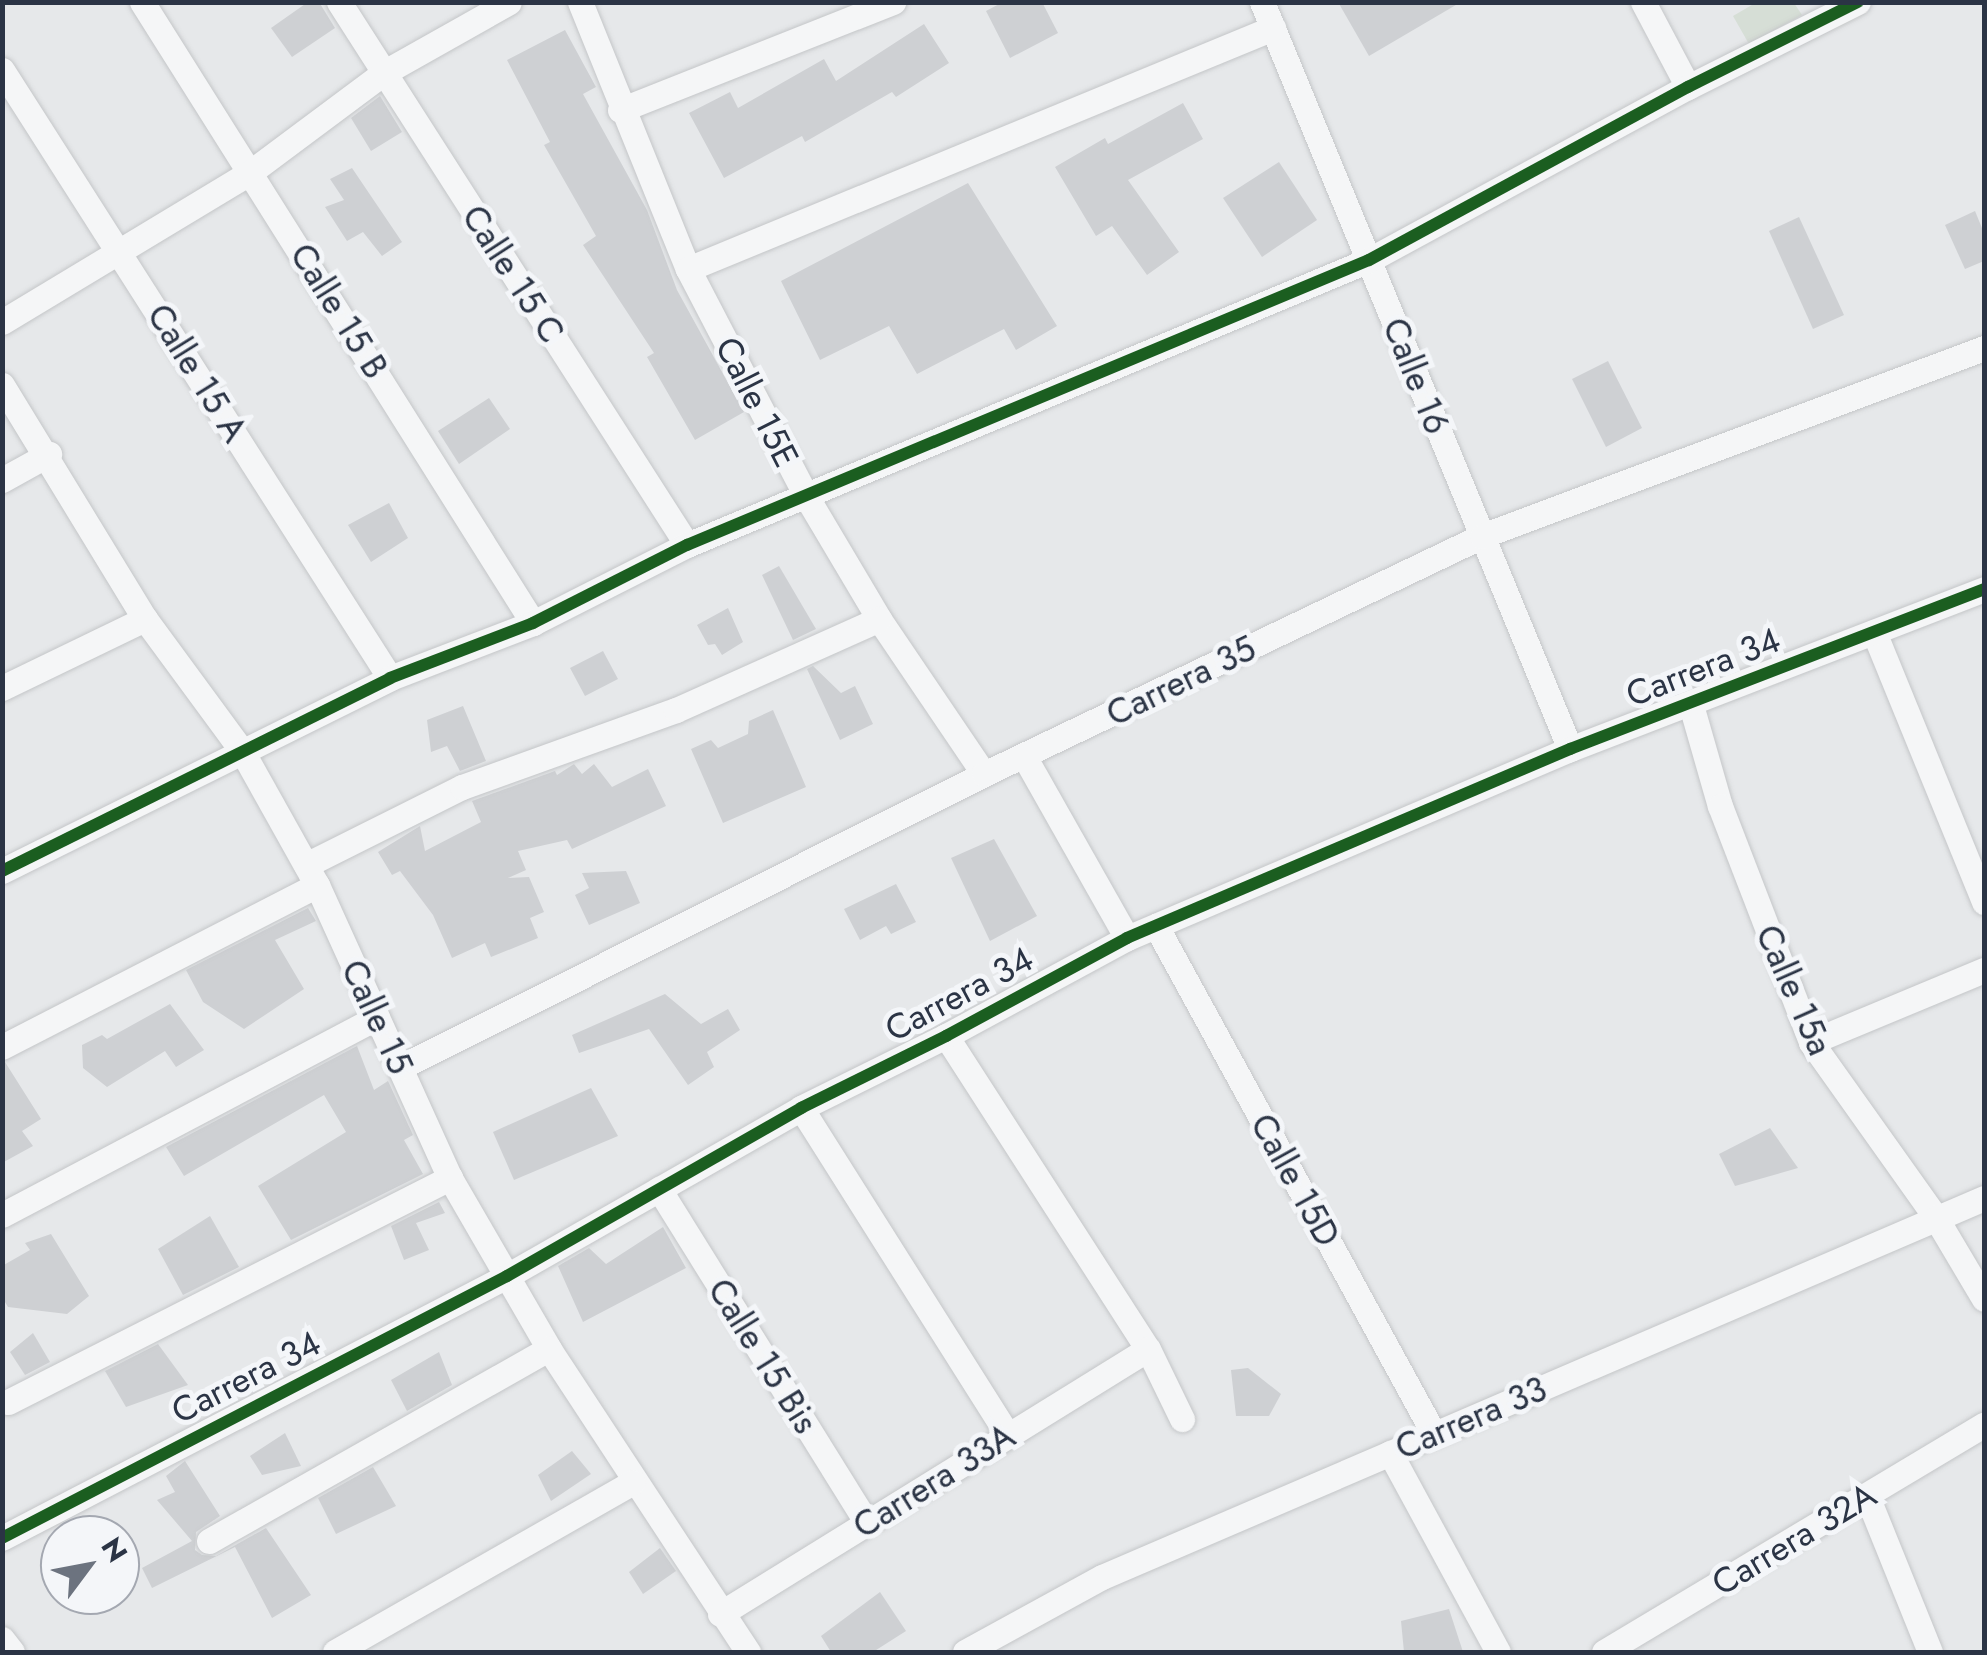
<!DOCTYPE html>
<html>
<head>
<meta charset="utf-8">
<style>
  body { margin:0 }
  #map { position:relative; width:1987px; height:1655px; overflow:hidden; background:#e6e8ea; font-family:Jost,sans-serif }
  div>[style] { position:absolute }
  .green>* { inset:0; background:#d6ded6 }
  .building>* { inset:0; background:#ced0d3 }
  .roads { filter:drop-shadow(0 0 2px #c4c6c8) drop-shadow(0 0 2px #c4c6c8) }
  .street>* { height:25px; margin:-12.5px; padding:0 12.5px; transform-origin:12.5px; border-radius:12.5px; background:#f5f6f7 }
  .cycleway>* { height:12px; margin:-6px; padding:0 6px; transform-origin:6px; border-radius:6px; background:#1b5e20 }
  span { translate:-50% -50%; white-space:nowrap; text-align:center; line-height:1.15; -webkit-text-stroke:10px #f4f6f9; paint-order:stroke }
  .street-label { font-size:35px; color:#2b3445 }
  .frame { position:absolute; inset:0; border:5px solid #2b3445; pointer-events:none }
  .north { position:absolute; left:40px; top:1515px; width:100px; height:100px; box-sizing:border-box; background:#f4f6f9; border:2px solid #a4a8b1; border-radius:50%; rotate:58deg; font-size:28px; font-weight:700; line-height:40px; text-align:center; color:#2b3445 }
  .north::after { content:''; display:block; margin:auto; width:35px; height:45px; background:#6c737f; clip-path:polygon(50% 0,100% 100%,50% 72%,0 100%) }
</style>
</head>
<body>
<div id="map">
  <div class="green">
    <div style="clip-path:polygon(1757px 2px,1794px 3px,1802px 15px,1749px 44px,1733px 16px)"></div>
  </div>
  <div class="building">
    <div style="clip-path:polygon(308px 2px,319px 2px,335px 28px,292px 57px,271px 28px)"></div>
    <div style="clip-path:polygon(1003px 2px,1042px 2px,1058px 33px,1010px 58px,986px 11px)"></div>
    <div style="clip-path:polygon(1338px 2px,1461px 2px,1369px 56px)"></div>
    <div style="clip-path:polygon(924px 24px,949px 63px,896px 97px,892px 92px,805px 142px,802px 136px,724px 178px,689px 113px,730px 92px,738px 108px,824px 59px,836px 81px)"></div>
    <div style="clip-path:polygon(565px 30px,596px 87px,583px 94px,647px 210px,677px 290px,744px 412px,695px 440px,647px 357px,654px 353px,583px 245px,596px 236px,544px 145px,550px 142px,507px 60px)"></div>
    <div style="clip-path:polygon(380px 96px,402px 132px,371px 151px,351px 118px)"></div>
    <div style="clip-path:polygon(1183px 103px,1203px 139px,1128px 180px,1179px 252px,1147px 275px,1112px 226px,1096px 236px,1055px 167px,1105px 138px,1108px 144px)"></div>
    <div style="clip-path:polygon(1279px 162px,1317px 220px,1262px 257px,1223px 198px)"></div>
    <div style="clip-path:polygon(352px 168px,402px 242px,382px 256px,363px 232px,347px 241px,325px 207px,344px 200px,330px 179px)"></div>
    <div style="clip-path:polygon(968px 183px,1057px 326px,1016px 350px,1004px 329px,917px 374px,889px 326px,820px 360px,781px 281px)"></div>
    <div style="clip-path:polygon(1975px 211px,1984px 233px,1984px 261px,1965px 269px,1945px 225px)"></div>
    <div style="clip-path:polygon(1799px 217px,1844px 315px,1813px 329px,1769px 231px)"></div>
    <div style="clip-path:polygon(1608px 361px,1642px 428px,1606px 447px,1572px 379px)"></div>
    <div style="clip-path:polygon(489px 398px,510px 429px,459px 464px,438px 431px)"></div>
    <div style="clip-path:polygon(389px 503px,408px 538px,371px 562px,348px 525px)"></div>
    <div style="clip-path:polygon(779px 566px,816px 629px,793px 640px,762px 575px)"></div>
    <div style="clip-path:polygon(728px 608px,743px 642px,722px 655px,715px 644px,708px 645px,697px 625px)"></div>
    <div style="clip-path:polygon(603px 651px,618px 679px,585px 696px,570px 668px)"></div>
    <div style="clip-path:polygon(813px 666px,841px 693px,855px 686px,873px 724px,840px 740px,807px 669px)"></div>
    <div style="clip-path:polygon(463px 706px,486px 761px,460px 771px,447px 746px,431px 752px,427px 720px)"></div>
    <div style="clip-path:polygon(773px 710px,806px 787px,723px 823px,691px 749px,711px 740px,718px 748px,748px 734px,749px 721px)"></div>
    <div style="clip-path:polygon(574px 764px,582px 774px,594px 764px,612px 787px,648px 769px,666px 806px,572px 849px,567px 840px,518px 851px,526px 870px,508px 878px,529px 877px,544px 912px,530px 918px,538px 938px,491px 957px,485px 943px,452px 958px,433px 915px,400px 871px,392px 875px,378px 852px,420px 826px,425px 851px,481px 822px,472px 801px,555px 771px,557px 775px)"></div>
    <div style="clip-path:polygon(994px 839px,1037px 916px,990px 941px,951px 858px)"></div>
    <div style="clip-path:polygon(626px 871px,640px 903px,589px 925px,575px 895px,589px 888px,582px 873px)"></div>
    <div style="clip-path:polygon(896px 884px,916px 922px,891px 934px,886px 926px,860px 940px,844px 909px)"></div>
    <div style="clip-path:polygon(308px 908px,316px 921px,275px 940px,304px 989px,244px 1029px,203px 1002px,186px 970px)"></div>
    <div style="clip-path:polygon(665px 994px,701px 1024px,728px 1009px,740px 1030px,707px 1052px,714px 1067px,688px 1085px,649px 1029px,579px 1053px,572px 1035px)"></div>
    <div style="clip-path:polygon(170px 1004px,204px 1050px,176px 1067px,165px 1051px,107px 1087px,83px 1068px,82px 1045px,102px 1035px,107px 1039px)"></div>
    <div style="clip-path:polygon(357px 1046px,374px 1090px,388px 1081px,413px 1135px,404px 1140px,423px 1174px,291px 1240px,258px 1186px,346px 1132px,324px 1095px,184px 1176px,166px 1147px)"></div>
    <div style="clip-path:polygon(5px 1062px,41px 1119px,22px 1131px,33px 1146px,2px 1163px)"></div>
    <div style="clip-path:polygon(591px 1088px,618px 1136px,514px 1180px,493px 1132px)"></div>
    <div style="clip-path:polygon(1770px 1128px,1798px 1168px,1735px 1186px,1719px 1154px)"></div>
    <div style="clip-path:polygon(439px 1202px,445px 1213px,416px 1223px,429px 1250px,404px 1260px,391px 1226px)"></div>
    <div style="clip-path:polygon(210px 1216px,239px 1267px,183px 1295px,158px 1249px)"></div>
    <div style="clip-path:polygon(663px 1227px,686px 1268px,583px 1322px,558px 1266px,589px 1248px,606px 1264px)"></div>
    <div style="clip-path:polygon(51px 1234px,89px 1296px,67px 1314px,8px 1307px,2px 1297px,2px 1266px,30px 1250px,25px 1243px)"></div>
    <div style="clip-path:polygon(33px 1333px,50px 1362px,25px 1375px,10px 1352px)"></div>
    <div style="clip-path:polygon(158px 1344px,188px 1385px,126px 1407px,105px 1371px)"></div>
    <div style="clip-path:polygon(439px 1352px,452px 1385px,407px 1411px,391px 1380px)"></div>
    <div style="clip-path:polygon(1248px 1368px,1281px 1394px,1269px 1416px,1236px 1416px,1231px 1370px)"></div>
    <div style="clip-path:polygon(285px 1433px,301px 1466px,262px 1475px,250px 1456px)"></div>
    <div style="clip-path:polygon(572px 1451px,591px 1474px,551px 1501px,538px 1475px)"></div>
    <div style="clip-path:polygon(185px 1461px,220px 1516px,196px 1532px,195px 1550px,202px 1555px,216px 1556px,266px 1528px,311px 1595px,272px 1618px,235px 1547px,152px 1588px,142px 1568px,192px 1541px,157px 1500px,175px 1492px,166px 1476px)"></div>
    <div style="clip-path:polygon(373px 1467px,396px 1506px,336px 1534px,318px 1498px)"></div>
    <div style="clip-path:polygon(660px 1548px,676px 1571px,643px 1594px,629px 1572px)"></div>
    <div style="clip-path:polygon(880px 1592px,906px 1631px,873px 1652px,831px 1652px,821px 1636px)"></div>
    <div style="clip-path:polygon(1449px 1609px,1463px 1652px,1404px 1652px,1401px 1621px)"></div>
  </div>
  <div class="roads">
    <div class="street">
      <div style="left:142px;top:2px;width:734px;rotate:57.8deg"></div>
      <div style="left:339px;top:2px;width:645px;rotate:57.34deg"></div>
      <div style="left:580px;top:2px;width:288px;rotate:68deg"></div>
      <div style="left:688px;top:269px;width:256px;rotate:62.5deg"></div>
      <div style="left:806px;top:496px;width:143px;rotate:59.3deg"></div>
      <div style="left:879px;top:619px;width:187px;rotate:55.9deg"></div>
      <div style="left:1262px;top:2px;width:808px;rotate:67.59deg"></div>
      <div style="left:1643px;top:2px;width:96px;rotate:62.1deg"></div>
      <div style="left:2px;top:70px;width:721px;rotate:57.46deg"></div>
      <div style="left:620px;top:110px;width:294px;rotate:-21.6deg"></div>
      <div style="left:688px;top:269px;width:633px;rotate:-22.39deg"></div>
      <div style="left:2px;top:322px;width:292px;rotate:-31.1deg"></div>
      <div style="left:252px;top:171px;width:166px;rotate:-36.7deg"></div>
      <div style="left:385px;top:72px;width:142px;rotate:-29.4deg"></div>
      <div style="left:2px;top:385px;width:274px;rotate:58.6deg"></div>
      <div style="left:145px;top:619px;width:164px;rotate:53.7deg"></div>
      <div style="left:242px;top:751px;width:154px;rotate:60.8deg"></div>
      <div style="left:317px;top:885px;width:322px;rotate:65.6deg"></div>
      <div style="left:450px;top:1178px;width:198px;rotate:59.9deg"></div>
      <div style="left:549px;top:1349px;width:363px;rotate:56.7deg"></div>
      <div style="left:2px;top:480px;width:54px;rotate:-29deg"></div>
      <div style="left:1874px;top:632px;width:292px;rotate:67.8deg"></div>
      <div style="left:2px;top:688px;width:159px;rotate:-25.8deg"></div>
      <div style="left:1691px;top:705px;width:105px;rotate:74deg"></div>
      <div style="left:1720px;top:806px;width:253px;rotate:68.9deg"></div>
      <div style="left:1811px;top:1042px;width:216px;rotate:54.6deg"></div>
      <div style="left:1936px;top:1218px;width:94px;rotate:59.3deg"></div>
      <div style="left:1024px;top:756px;width:209px;rotate:60.5deg"></div>
      <div style="left:306px;top:865px;width:174px;rotate:-26.6deg"></div>
      <div style="left:462px;top:787px;width:227px;rotate:-19.8deg"></div>
      <div style="left:676px;top:710px;width:222px;rotate:-24.1deg"></div>
      <div style="left:2px;top:871px;width:433px;rotate:-26.4deg"></div>
      <div style="left:390px;top:678px;width:153px;rotate:-21deg"></div>
      <div style="left:533px;top:623px;width:173px;rotate:-26.9deg"></div>
      <div style="left:687px;top:545px;width:739px;rotate:-22.68deg"></div>
      <div style="left:1369px;top:260px;width:363px;rotate:-28.5deg"></div>
      <div style="left:1688px;top:87px;width:190px;rotate:-26.6deg"></div>
      <div style="left:1156px;top:926px;width:579px;rotate:61.31deg"></div>
      <div style="left:946px;top:1036px;width:373px;rotate:57.2deg"></div>
      <div style="left:1148px;top:1349px;width:78px;rotate:64.1deg"></div>
      <div style="left:1811px;top:1042px;width:187px;rotate:-22.6deg"></div>
      <div style="left:2px;top:1047px;width:354px;rotate:-27.2deg"></div>
      <div style="left:401px;top:1067px;width:652px;rotate:-26.68deg"></div>
      <div style="left:984px;top:774px;width:552px;rotate:-25.54deg"></div>
      <div style="left:1482px;top:536px;width:536px;rotate:-20.53deg"></div>
      <div style="left:801px;top:1108px;width:387px;rotate:57.7deg"></div>
      <div style="left:659px;top:1189px;width:393px;rotate:58.1deg"></div>
      <div style="left:2px;top:1215px;width:424px;rotate:-27.8deg"></div>
      <div style="left:8px;top:1402px;width:496px;rotate:-26.9deg"></div>
      <div style="left:1390px;top:1453px;width:226px;rotate:61.5deg"></div>
      <div style="left:1867px;top:1496px;width:168px;rotate:68deg"></div>
      <div style="left:2px;top:1538px;width:569px;rotate:-27.42deg"></div>
      <div style="left:507px;top:1276px;width:339px;rotate:-29.7deg"></div>
      <div style="left:801px;top:1108px;width:162px;rotate:-26.4deg"></div>
      <div style="left:946px;top:1036px;width:206px;rotate:-28.4deg"></div>
      <div style="left:1127px;top:938px;width:482px;rotate:-23.1deg"></div>
      <div style="left:1570px;top:749px;width:444px;rotate:-21.1deg"></div>
      <div style="left:209px;top:1541px;width:390px;rotate:-29.5deg"></div>
      <div style="left:720px;top:1614px;width:503px;rotate:-31.76deg"></div>
      <div style="left:2px;top:1639px;width:16px;rotate:52deg"></div>
      <div style="left:335px;top:1652px;width:343px;rotate:-29.7deg"></div>
      <div style="left:965px;top:1652px;width:156px;rotate:-28.7deg"></div>
      <div style="left:1102px;top:1577px;width:960px;rotate:-23.25deg"></div>
      <div style="left:1604px;top:1652px;width:443px;rotate:-30.9deg"></div>
    </div>
  </div>
  <div class="cycleway">
    <div style="left:2px;top:871px;width:433px;rotate:-26.4deg"></div>
    <div style="left:390px;top:678px;width:153px;rotate:-21deg"></div>
    <div style="left:533px;top:623px;width:173px;rotate:-26.9deg"></div>
    <div style="left:687px;top:545px;width:739px;rotate:-22.68deg"></div>
    <div style="left:1369px;top:260px;width:363px;rotate:-28.5deg"></div>
    <div style="left:1688px;top:87px;width:190px;rotate:-26.6deg"></div>
    <div style="left:2px;top:1538px;width:569px;rotate:-27.42deg"></div>
    <div style="left:507px;top:1276px;width:339px;rotate:-29.7deg"></div>
    <div style="left:801px;top:1108px;width:162px;rotate:-26.4deg"></div>
    <div style="left:946px;top:1036px;width:206px;rotate:-28.4deg"></div>
    <div style="left:1127px;top:938px;width:482px;rotate:-23.1deg"></div>
    <div style="left:1570px;top:749px;width:444px;rotate:-21.1deg"></div>
  </div>
  <div class="street-label">
    <span style="left:513px;top:274px;rotate:57deg">Calle 15 C</span>
    <span style="left:339px;top:311px;rotate:58deg">Calle 15 B</span>
    <span style="left:197px;top:373px;rotate:58deg">Calle 15 A</span>
    <span style="left:1416px;top:376px;rotate:68deg">Calle 16</span>
    <span style="left:757px;top:402px;rotate:63deg">Calle 15E</span>
    <span style="left:1703px;top:667px;rotate:-21deg">Carrera 34</span>
    <span style="left:1181px;top:681px;rotate:-26deg">Carrera 35</span>
    <span style="left:1794px;top:990px;rotate:66deg">Calle 15a</span>
    <span style="left:959px;top:994px;rotate:-28deg">Carrera 34</span>
    <span style="left:377px;top:1017px;rotate:65deg">Calle 15</span>
    <span style="left:1295px;top:1180px;rotate:61deg">Calle 15D</span>
    <span style="left:763px;top:1356px;rotate:58deg">Calle 15 Bis</span>
    <span style="left:246px;top:1377px;rotate:-27deg">Carrera 34</span>
    <span style="left:1471px;top:1418px;rotate:-23deg">Carrera 33</span>
    <span style="left:934px;top:1481px;rotate:-32deg">Carrera 33A</span>
    <span style="left:1794px;top:1539px;rotate:-31deg">Carrera 32A</span>
  </div>
  <div class="frame"></div>
  <div class="north">N</div>
</div>
</body>
</html>
